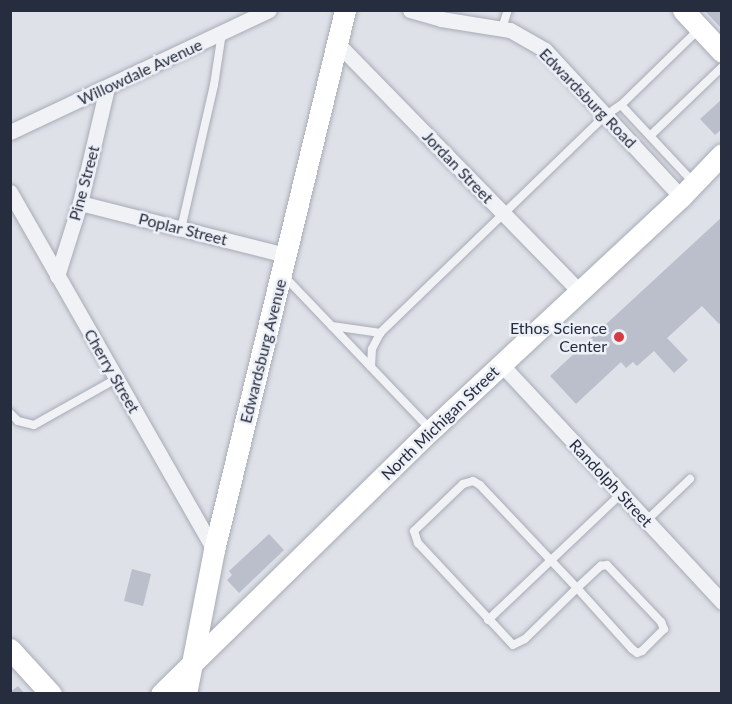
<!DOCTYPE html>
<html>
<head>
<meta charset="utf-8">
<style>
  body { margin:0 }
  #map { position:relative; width:732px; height:704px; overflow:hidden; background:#dee1e8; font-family:Lato,sans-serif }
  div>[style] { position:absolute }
  .building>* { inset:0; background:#bbbfcb }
  .roads { filter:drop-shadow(0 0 2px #a7abb5) drop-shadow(0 0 2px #a7abb5) }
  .lane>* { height:8px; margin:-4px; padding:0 4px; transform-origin:4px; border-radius:4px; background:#f0f2f6 }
  .street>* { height:15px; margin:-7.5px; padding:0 7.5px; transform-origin:7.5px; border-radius:7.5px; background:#f0f2f6 }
  .secondary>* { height:21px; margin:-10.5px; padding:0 10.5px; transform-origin:10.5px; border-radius:10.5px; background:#fff }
  .dots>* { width:16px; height:16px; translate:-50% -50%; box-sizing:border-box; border:3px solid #edf0f6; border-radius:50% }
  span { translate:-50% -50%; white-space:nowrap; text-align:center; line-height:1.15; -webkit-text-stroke:5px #edf0f6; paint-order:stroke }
  .street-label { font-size:16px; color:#262d3f }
  .poi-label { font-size:16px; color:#262d3f }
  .right { translate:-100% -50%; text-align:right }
  .frame { position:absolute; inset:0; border:12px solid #262d3f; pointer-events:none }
</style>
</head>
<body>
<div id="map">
  <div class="building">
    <div style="clip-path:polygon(704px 10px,722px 10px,722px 29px)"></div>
    <div style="clip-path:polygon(722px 99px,722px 129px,715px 135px,700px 119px)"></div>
    <div style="clip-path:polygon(722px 217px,722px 322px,719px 324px,702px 306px,667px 338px,688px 360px,674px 373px,654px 351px,637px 366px,633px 362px,626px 368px,621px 362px,576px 404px,550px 376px)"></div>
    <div style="clip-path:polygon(269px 534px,284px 550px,239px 593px,227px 580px,232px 575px,229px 571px)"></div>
    <div style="clip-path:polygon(132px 569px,151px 574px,143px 606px,124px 601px)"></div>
    <div style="clip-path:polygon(18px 686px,25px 694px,10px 694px,10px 692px)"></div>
  </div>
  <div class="roads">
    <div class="lane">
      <div style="left:502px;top:28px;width:19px;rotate:-72deg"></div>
      <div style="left:650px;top:136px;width:100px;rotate:-43.8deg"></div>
      <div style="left:693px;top:182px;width:105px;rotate:-133.1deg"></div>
      <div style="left:621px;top:105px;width:107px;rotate:-44.2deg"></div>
      <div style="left:181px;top:229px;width:148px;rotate:-77.1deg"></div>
      <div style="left:214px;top:85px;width:53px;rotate:-81.3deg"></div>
      <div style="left:283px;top:275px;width:213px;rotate:46.3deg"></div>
      <div style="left:332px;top:326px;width:49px;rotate:8.3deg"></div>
      <div style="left:371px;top:367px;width:18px;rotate:-87deg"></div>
      <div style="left:372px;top:349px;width:18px;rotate:-63deg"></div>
      <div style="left:380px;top:333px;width:314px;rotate:-44deg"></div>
      <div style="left:606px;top:115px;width:18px;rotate:-34deg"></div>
      <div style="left:10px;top:413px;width:11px;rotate:45deg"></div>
      <div style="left:18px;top:421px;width:16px;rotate:14deg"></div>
      <div style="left:34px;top:425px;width:94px;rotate:-29.3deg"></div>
      <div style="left:646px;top:521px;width:61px;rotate:-43.7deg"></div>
      <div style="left:488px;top:620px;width:183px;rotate:-43.5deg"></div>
      <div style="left:661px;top:622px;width:8px;rotate:67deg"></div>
      <div style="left:664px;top:629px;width:31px;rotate:135deg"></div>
      <div style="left:642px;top:651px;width:5px;rotate:158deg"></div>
      <div style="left:637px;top:653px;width:6px;rotate:-141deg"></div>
      <div style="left:632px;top:649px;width:82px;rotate:-132deg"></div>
      <div style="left:577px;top:588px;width:141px;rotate:-133.3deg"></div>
      <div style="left:480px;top:485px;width:8px;rotate:-150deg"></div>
      <div style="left:473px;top:481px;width:10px;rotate:163deg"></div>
      <div style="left:463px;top:484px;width:68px;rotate:136.2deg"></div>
      <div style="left:414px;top:531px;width:13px;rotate:72deg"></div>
      <div style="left:418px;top:543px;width:139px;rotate:47deg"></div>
      <div style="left:513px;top:645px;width:13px;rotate:-27deg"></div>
      <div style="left:525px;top:639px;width:73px;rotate:-44.4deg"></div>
      <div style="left:577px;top:588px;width:33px;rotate:-43deg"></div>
      <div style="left:601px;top:566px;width:6px;rotate:-9deg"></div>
      <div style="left:607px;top:565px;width:79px;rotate:46.5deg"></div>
    </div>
    <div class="street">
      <div style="left:410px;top:10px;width:32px;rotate:16deg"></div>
      <div style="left:441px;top:19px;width:70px;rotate:9.1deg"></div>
      <div style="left:510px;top:30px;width:40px;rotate:29.7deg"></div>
      <div style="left:545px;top:50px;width:200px;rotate:47.2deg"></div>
      <div style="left:337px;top:43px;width:347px;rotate:45.7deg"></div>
      <div style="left:10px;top:132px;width:286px;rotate:-25.2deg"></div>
      <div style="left:10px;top:192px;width:412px;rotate:60.3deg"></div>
      <div style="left:80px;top:203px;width:212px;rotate:14.2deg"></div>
      <div style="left:57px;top:276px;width:77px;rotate:-72.5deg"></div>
      <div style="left:80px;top:203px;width:118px;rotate:-76.8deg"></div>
      <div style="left:501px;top:364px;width:325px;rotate:47.1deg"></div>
    </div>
    <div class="secondary">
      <div style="left:683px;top:10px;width:57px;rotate:47.1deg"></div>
      <div style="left:10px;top:649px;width:61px;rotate:47.7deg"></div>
      <div style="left:161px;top:694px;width:378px;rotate:-44.4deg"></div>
      <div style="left:431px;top:430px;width:342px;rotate:-43deg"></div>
      <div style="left:681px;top:197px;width:59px;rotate:-46.4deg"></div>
      <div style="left:186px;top:694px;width:147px;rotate:-79deg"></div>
      <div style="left:214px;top:550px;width:556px;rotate:-76.36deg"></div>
    </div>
  </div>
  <div class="dots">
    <div style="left:619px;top:337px;background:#d33c43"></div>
  </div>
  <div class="street-label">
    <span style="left:140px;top:72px;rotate:-25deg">Willowdale Avenue</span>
    <span style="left:588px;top:98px;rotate:46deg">Edwardsburg Road</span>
    <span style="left:458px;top:167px;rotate:46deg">Jordan Street</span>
    <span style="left:84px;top:183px;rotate:-75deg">Pine Street</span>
    <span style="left:183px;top:229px;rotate:14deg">Poplar Street</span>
    <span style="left:263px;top:351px;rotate:-76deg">Edwardsburg Avenue</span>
    <span style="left:112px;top:371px;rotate:60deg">Cherry Street</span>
    <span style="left:440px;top:423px;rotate:-44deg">North Michigan Street</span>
    <span style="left:611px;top:483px;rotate:47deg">Randolph Street</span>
  </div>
  <div class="poi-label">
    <span class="right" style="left:607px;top:337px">Ethos Science<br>Center</span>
  </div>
  <div class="frame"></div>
</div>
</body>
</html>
